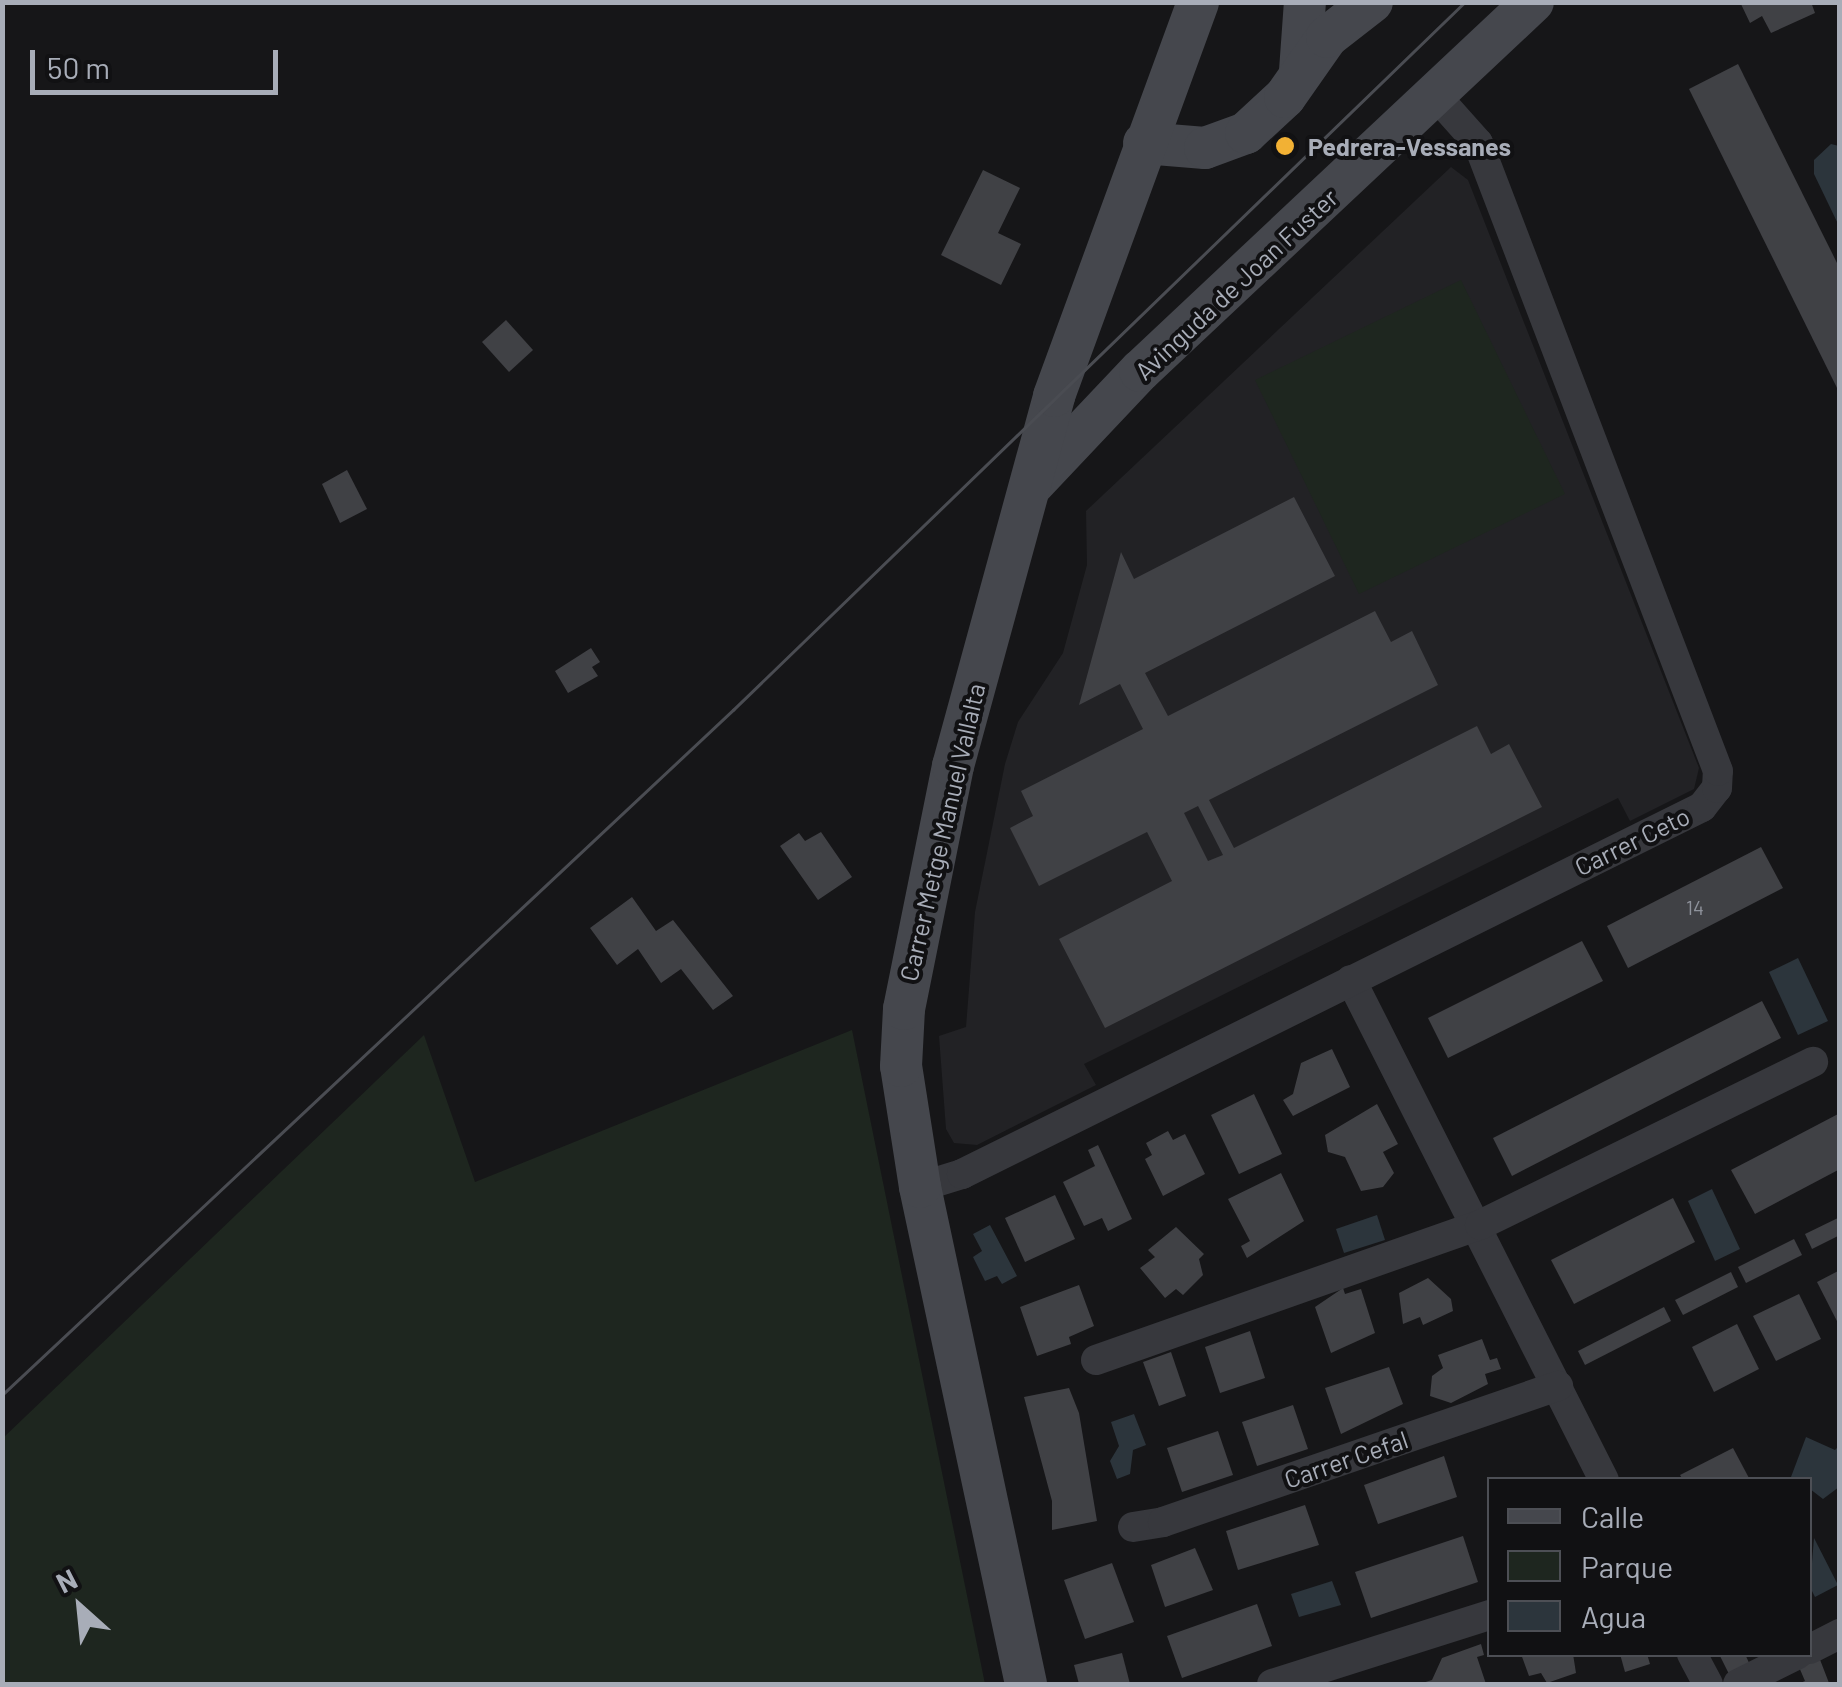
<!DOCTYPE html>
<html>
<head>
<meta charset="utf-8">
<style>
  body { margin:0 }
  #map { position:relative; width:1842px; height:1687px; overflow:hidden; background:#161618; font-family:Barlow,sans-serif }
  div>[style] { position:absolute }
  .built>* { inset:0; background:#222225 }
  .green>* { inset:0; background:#1e261f }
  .water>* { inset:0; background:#2c353c }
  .building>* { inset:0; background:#404145 }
  .street>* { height:30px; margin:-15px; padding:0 15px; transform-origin:15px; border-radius:15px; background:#37383d }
  .secondary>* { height:42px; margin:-21px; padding:0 21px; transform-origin:21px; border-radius:21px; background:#45474d }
  .tram>* { height:2.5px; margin:-1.25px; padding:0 1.25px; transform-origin:1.25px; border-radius:1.25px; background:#4a4c52 }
  .dots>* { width:28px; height:28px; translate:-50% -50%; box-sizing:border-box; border:5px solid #111113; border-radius:50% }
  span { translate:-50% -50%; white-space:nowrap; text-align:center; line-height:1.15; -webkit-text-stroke:8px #111113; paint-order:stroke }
  .number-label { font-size:20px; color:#8e929b }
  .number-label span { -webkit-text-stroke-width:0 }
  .poi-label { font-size:25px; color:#a8adb8; font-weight:700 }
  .left { translate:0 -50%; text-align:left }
  .street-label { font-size:25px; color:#a8adb8 }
  .frame { position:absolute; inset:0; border:5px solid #a8adb8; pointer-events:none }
  .legend { position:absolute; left:1487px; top:1477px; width:325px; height:180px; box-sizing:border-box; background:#111113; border:2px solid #4d4f55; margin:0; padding:12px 18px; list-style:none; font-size:30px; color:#a8adb8 }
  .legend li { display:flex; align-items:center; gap:20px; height:50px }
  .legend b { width:50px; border:2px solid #4d4f55 }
  .north { position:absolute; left:30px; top:1557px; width:100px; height:100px; -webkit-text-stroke:8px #111113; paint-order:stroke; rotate:333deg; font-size:28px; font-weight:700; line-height:40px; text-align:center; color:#a8adb8 }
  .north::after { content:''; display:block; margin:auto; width:35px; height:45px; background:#a8adb8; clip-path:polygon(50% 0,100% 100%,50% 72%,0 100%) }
  .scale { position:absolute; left:30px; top:50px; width:248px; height:45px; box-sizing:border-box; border:5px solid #a8adb8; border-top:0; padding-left:12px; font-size:30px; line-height:35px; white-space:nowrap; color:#a8adb8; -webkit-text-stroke:8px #111113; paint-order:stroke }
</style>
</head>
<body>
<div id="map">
  <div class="built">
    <div style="clip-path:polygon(1451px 167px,1468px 180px,1699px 768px,1694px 789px,1630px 821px,1618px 798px,1084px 1064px,1096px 1085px,977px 1145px,954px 1143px,946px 1129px,939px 1036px,966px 1027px,975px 912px,1005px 764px,1018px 722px,1063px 653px,1087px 565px,1086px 511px)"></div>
  </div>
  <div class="green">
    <div style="clip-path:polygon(1461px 280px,1565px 494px,1359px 594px,1255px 380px)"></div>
    <div style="clip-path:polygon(852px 1030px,985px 1684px,3px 1684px,3px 1438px,424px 1035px,475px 1182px)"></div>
  </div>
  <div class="water">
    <div style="clip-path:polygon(1831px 144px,1839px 146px,1839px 226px,1814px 174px,1814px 160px)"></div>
    <div style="clip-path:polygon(1798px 958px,1828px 1021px,1798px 1035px,1769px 972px)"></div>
    <div style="clip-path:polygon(1712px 1189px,1740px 1249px,1715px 1261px,1688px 1201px)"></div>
    <div style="clip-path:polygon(1377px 1215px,1385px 1240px,1344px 1253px,1336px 1229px)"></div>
    <div style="clip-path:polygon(990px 1225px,1017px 1276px,1002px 1284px,997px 1276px,985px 1281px,973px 1257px,982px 1251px,973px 1234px)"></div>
    <div style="clip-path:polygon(1134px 1414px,1146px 1445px,1133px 1450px,1130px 1474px,1117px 1479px,1110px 1461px,1119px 1446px,1111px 1422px)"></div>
    <div style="clip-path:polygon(1806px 1437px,1835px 1450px,1839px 1446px,1839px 1487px,1823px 1499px,1810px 1489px,1810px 1480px,1791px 1477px)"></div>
    <div style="clip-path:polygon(1814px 1538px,1838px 1585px,1815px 1597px,1810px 1587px)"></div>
    <div style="clip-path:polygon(1332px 1581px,1341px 1605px,1299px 1617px,1291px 1594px)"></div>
  </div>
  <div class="building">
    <div style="clip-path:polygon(1740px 2px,1811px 2px,1815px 13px,1771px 33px,1762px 16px,1750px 23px)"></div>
    <div style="clip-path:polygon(1738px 64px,1840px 269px,1840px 394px,1689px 89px)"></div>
    <div style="clip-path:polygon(983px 170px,1020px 188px,998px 233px,1021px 244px,1001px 285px,941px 255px)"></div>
    <div style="clip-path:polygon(506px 320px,533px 350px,509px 372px,482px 342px)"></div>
    <div style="clip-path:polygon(347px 470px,367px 509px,340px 523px,322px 484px)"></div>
    <div style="clip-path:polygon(evenodd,1294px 497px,1335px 576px,1145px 673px,1168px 716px,1375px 611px,1391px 642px,1412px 631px,1438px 685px,1209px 800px,1234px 848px,1477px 726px,1491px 754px,1509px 744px,1542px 807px,1105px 1028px,1059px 939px,1172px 881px,1147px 832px,1039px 886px,1010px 828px,1033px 816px,1021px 791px,1143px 729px,1120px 684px,1079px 705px,1121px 552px,1134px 579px,1294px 497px,1198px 806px,1223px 855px,1208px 861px,1184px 813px,1198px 806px)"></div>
    <div style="clip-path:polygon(591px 648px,600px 662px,592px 667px,598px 676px,568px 693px,555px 671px)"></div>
    <div style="clip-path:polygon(821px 832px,852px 877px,818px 900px,780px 846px,799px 833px,805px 841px)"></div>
    <div style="clip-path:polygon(1761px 847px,1783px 888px,1628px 968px,1607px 926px)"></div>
    <div style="clip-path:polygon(632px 897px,656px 931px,673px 920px,733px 996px,713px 1010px,681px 969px,661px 983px,638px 949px,617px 965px,590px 928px)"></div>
    <div style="clip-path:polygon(1582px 941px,1603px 981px,1448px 1058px,1428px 1018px)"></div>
    <div style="clip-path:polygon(1762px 1001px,1781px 1038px,1512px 1176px,1493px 1138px)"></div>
    <div style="clip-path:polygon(1332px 1049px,1350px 1087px,1293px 1116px,1283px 1100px,1293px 1094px,1301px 1063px)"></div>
    <div style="clip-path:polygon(1254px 1094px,1282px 1154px,1239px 1174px,1211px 1115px)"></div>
    <div style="clip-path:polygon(1377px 1104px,1398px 1144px,1383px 1152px,1394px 1173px,1383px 1187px,1361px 1191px,1345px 1157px,1328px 1152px,1325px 1135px)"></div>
    <div style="clip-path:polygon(1840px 1113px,1840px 1169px,1755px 1214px,1731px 1170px)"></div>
    <div style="clip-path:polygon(1168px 1131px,1173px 1140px,1185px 1134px,1205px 1174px,1163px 1196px,1145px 1159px,1152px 1155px,1146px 1143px)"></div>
    <div style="clip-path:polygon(1098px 1145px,1132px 1219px,1108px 1231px,1102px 1218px,1084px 1226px,1063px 1182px,1095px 1166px,1088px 1150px)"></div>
    <div style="clip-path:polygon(1281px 1173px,1304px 1221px,1247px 1258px,1241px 1246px,1250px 1241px,1228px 1199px)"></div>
    <div style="clip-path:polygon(1055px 1195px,1075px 1239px,1025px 1262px,1005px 1218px)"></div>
    <div style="clip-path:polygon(1673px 1198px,1695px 1242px,1574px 1304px,1551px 1260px)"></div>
    <div style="clip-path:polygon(1840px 1217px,1840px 1235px,1812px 1249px,1805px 1234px)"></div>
    <div style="clip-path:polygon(1176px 1227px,1204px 1254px,1199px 1259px,1203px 1275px,1183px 1295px,1176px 1289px,1165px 1298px,1140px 1268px,1155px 1257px,1148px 1250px)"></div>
    <div style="clip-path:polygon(1794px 1239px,1802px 1255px,1746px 1283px,1738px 1267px)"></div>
    <div style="clip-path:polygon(1840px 1270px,1840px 1327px,1817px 1282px)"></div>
    <div style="clip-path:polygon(1731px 1272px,1738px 1287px,1683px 1315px,1675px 1300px)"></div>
    <div style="clip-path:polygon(1428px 1278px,1451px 1299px,1453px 1311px,1423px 1325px,1420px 1317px,1403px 1324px,1399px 1293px)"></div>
    <div style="clip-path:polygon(1079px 1285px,1094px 1326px,1069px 1337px,1071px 1344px,1037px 1356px,1020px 1307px)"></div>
    <div style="clip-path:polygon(1343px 1288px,1345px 1294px,1361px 1289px,1375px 1333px,1331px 1353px,1315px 1307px)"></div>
    <div style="clip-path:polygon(1799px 1294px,1821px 1339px,1776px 1361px,1753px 1316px)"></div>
    <div style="clip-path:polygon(1664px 1307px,1671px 1321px,1585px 1365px,1578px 1351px)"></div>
    <div style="clip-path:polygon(1737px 1324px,1759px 1369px,1714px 1392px,1692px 1347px)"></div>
    <div style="clip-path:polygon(1250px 1331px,1265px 1378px,1220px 1393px,1205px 1347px)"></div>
    <div style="clip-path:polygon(1482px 1339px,1490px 1360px,1497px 1358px,1501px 1369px,1485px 1374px,1488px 1384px,1451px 1403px,1430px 1396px,1432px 1376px,1443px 1368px,1438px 1355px)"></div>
    <div style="clip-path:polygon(1171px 1352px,1186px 1396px,1159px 1406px,1143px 1362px)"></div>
    <div style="clip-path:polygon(1389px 1367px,1403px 1404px,1341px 1434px,1325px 1388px)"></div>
    <div style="clip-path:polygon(1069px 1388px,1079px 1413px,1097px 1521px,1052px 1530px,1052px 1501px,1024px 1397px)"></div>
    <div style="clip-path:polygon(1293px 1405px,1308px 1449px,1257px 1466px,1242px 1422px)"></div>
    <div style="clip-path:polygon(1218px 1431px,1233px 1475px,1182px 1492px,1167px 1448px)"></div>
    <div style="clip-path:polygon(1733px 1448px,1750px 1480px,1683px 1480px,1680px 1475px)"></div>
    <div style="clip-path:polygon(1444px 1456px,1457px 1497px,1378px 1524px,1364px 1485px)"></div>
    <div style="clip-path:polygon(1305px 1505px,1319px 1545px,1238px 1570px,1226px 1531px)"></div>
    <div style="clip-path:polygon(1463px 1536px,1478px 1582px,1371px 1618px,1355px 1572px)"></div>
    <div style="clip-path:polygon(1195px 1548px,1213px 1590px,1165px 1607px,1151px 1565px)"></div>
    <div style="clip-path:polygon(1112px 1563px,1134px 1622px,1085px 1639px,1064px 1580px)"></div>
    <div style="clip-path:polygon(1257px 1604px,1272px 1646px,1182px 1678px,1167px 1636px)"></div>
    <div style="clip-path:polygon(1481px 1644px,1484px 1655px,1477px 1657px,1486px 1684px,1419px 1684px,1432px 1680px,1442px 1658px)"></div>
    <div style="clip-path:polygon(1122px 1653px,1130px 1684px,1079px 1684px,1074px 1665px)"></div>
    <div style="clip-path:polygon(1521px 1654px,1573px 1654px,1576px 1673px,1547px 1683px,1541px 1673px,1529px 1676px)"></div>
    <div style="clip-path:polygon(1620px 1654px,1647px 1654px,1650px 1664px,1625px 1672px)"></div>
    <div style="clip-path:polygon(1719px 1654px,1745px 1654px,1750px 1665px,1729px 1674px)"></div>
    <div style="clip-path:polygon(1819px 1657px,1829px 1683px,1798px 1684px,1805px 1681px,1799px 1667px)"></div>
  </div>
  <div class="street">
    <div style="left:1351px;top:980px;width:560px;rotate:63.16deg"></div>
    <div style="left:920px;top:1187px;width:44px;rotate:-17.2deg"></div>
    <div style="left:962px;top:1174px;width:826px;rotate:-26.38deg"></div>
    <div style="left:1702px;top:807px;width:24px;rotate:-52deg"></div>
    <div style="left:1717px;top:788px;width:17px;rotate:-87deg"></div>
    <div style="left:1718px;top:771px;width:672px;rotate:-110.92deg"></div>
    <div style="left:1478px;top:143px;width:62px;rotate:-131.7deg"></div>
    <div style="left:1096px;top:1360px;width:407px;rotate:-19.4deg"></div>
    <div style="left:1480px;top:1225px;width:371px;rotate:-26.1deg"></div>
    <div style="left:1133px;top:1527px;width:30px;rotate:-9deg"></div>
    <div style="left:1163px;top:1522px;width:418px;rotate:-19deg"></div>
    <div style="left:1810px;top:1649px;width:34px;rotate:-27deg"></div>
    <div style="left:1692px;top:1654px;width:34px;rotate:62deg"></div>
    <div style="left:1272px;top:1684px;width:229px;rotate:-17.6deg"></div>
    <div style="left:1738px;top:1684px;width:67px;rotate:-26.6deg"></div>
  </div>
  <div class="secondary">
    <div style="left:1300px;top:71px;width:69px;rotate:-85.9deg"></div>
    <div style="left:1144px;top:143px;width:61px;rotate:4.7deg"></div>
    <div style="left:1205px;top:148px;width:44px;rotate:-20.1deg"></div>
    <div style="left:1246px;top:133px;width:53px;rotate:-42.7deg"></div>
    <div style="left:1285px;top:97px;width:73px;rotate:-55deg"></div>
    <div style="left:1327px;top:37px;width:57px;rotate:-37.9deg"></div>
    <div style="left:1033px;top:484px;width:156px;rotate:-46.6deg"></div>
    <div style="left:1140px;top:371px;width:539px;rotate:-43.2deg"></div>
    <div style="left:1026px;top:1684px;width:508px;rotate:-102.04deg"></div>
    <div style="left:920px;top:1187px;width:122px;rotate:-98.9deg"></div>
    <div style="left:901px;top:1066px;width:57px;rotate:-87deg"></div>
    <div style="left:904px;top:1009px;width:248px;rotate:-78.6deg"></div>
    <div style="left:953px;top:766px;width:384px;rotate:-74.7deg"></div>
    <div style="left:1054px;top:396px;width:419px;rotate:-69.9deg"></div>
  </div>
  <div class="tram">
    <div style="left:2px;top:1395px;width:1002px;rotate:-43.14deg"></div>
    <div style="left:733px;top:710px;width:1018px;rotate:-44.05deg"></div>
  </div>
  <div class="dots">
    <div style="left:1285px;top:146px;background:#f2b134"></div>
  </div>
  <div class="number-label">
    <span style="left:1695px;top:907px">14</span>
  </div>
  <div class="poi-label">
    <span class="left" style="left:1308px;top:146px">Pedrera-Vessanes</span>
  </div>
  <div class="street-label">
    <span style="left:1236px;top:284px;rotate:-43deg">Avinguda de Joan Fuster</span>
    <span style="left:942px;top:832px;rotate:-77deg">Carrer Metge Manuel Vallalta</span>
    <span style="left:1632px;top:841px;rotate:-26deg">Carrer Ceto</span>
    <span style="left:1346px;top:1459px;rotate:-19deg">Carrer Cefal</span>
  </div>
  <div class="frame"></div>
  <ul class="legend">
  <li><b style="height:12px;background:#45474d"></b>Calle</li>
  <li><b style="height:28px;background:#1e261f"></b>Parque</li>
  <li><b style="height:28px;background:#2c353c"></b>Agua</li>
  </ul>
  <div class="north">N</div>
  <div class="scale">50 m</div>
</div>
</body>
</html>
